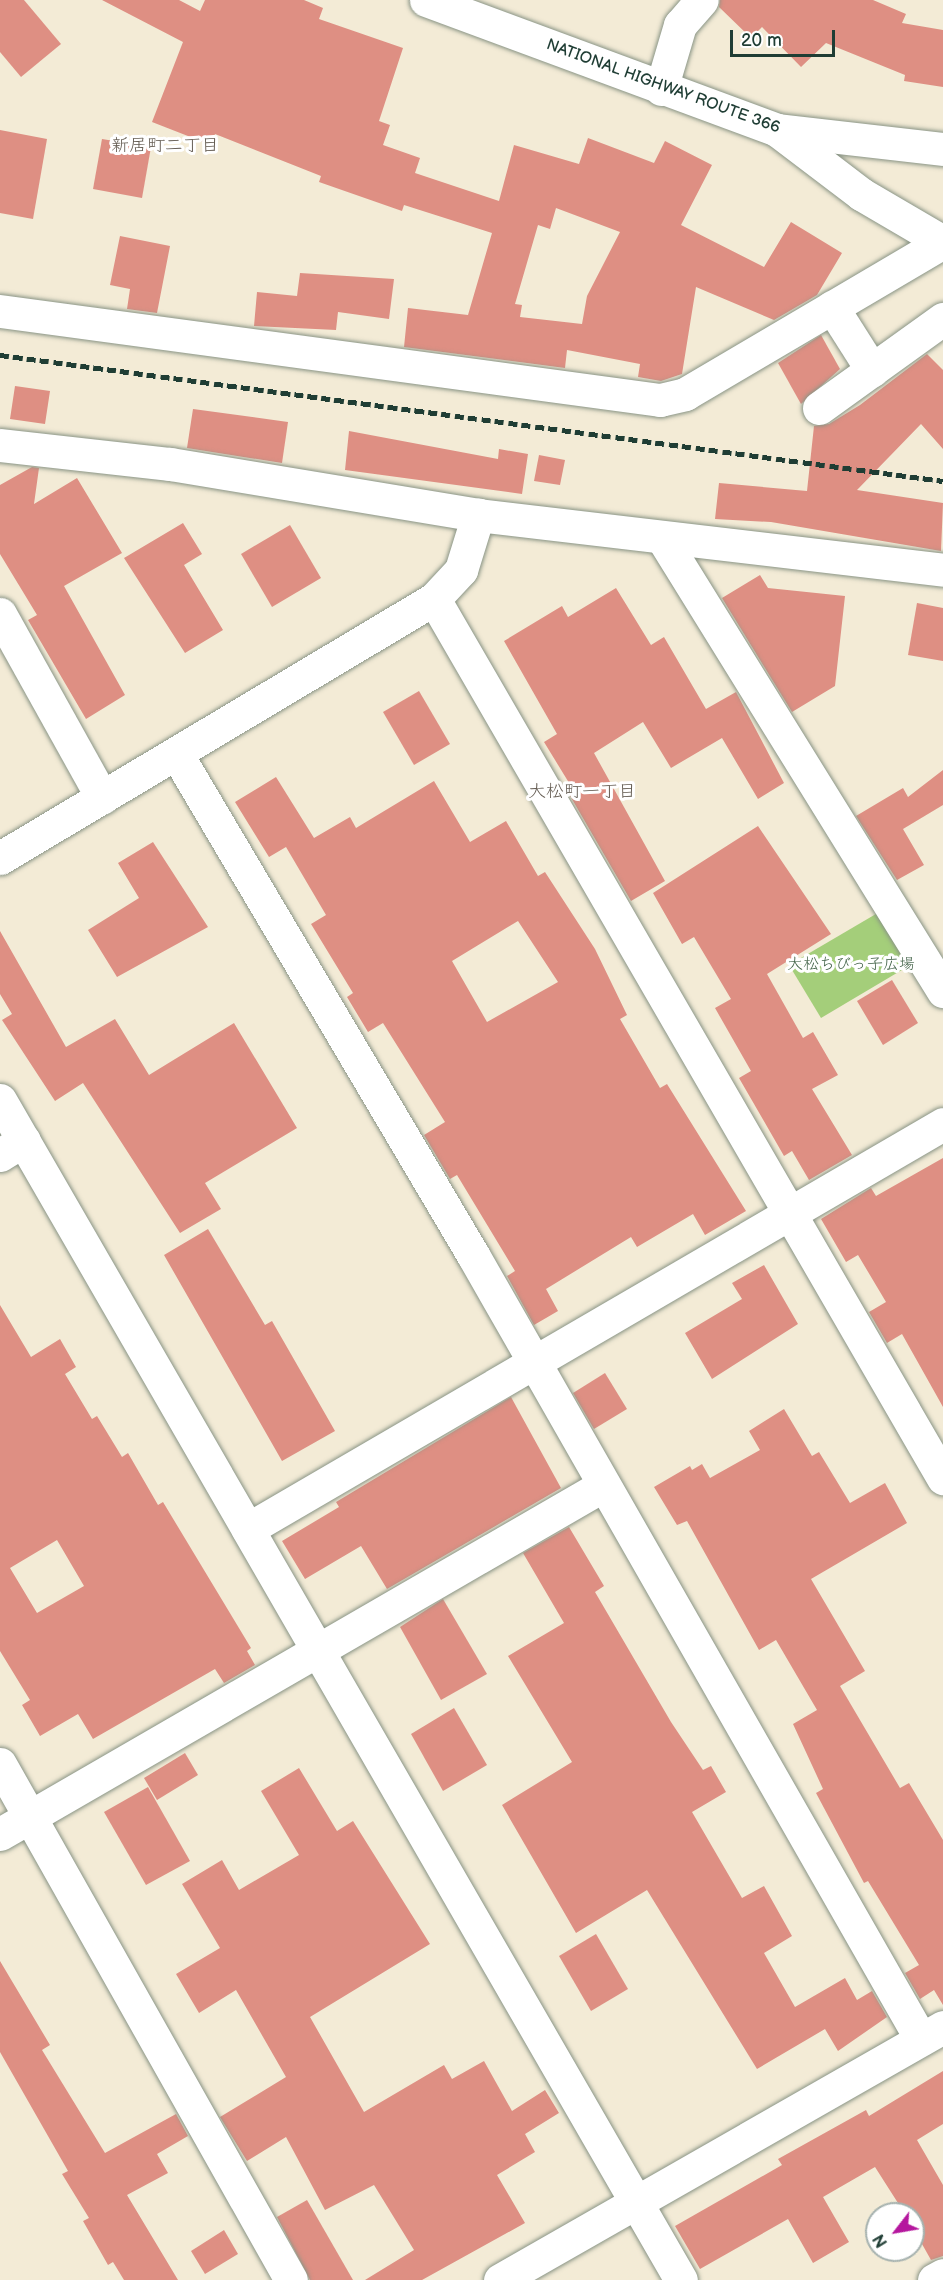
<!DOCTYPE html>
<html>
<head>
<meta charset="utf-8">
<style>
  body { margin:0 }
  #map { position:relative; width:943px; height:2280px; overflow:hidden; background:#f3ebd6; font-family:"Balsamiq Sans","Klee One",sans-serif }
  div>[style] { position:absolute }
  .green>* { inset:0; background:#a4ce7a }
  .building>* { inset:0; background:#de8f83 }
  .roads { filter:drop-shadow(0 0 2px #899485) drop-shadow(0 0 2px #899485) }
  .minor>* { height:33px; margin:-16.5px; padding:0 16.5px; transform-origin:16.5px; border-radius:16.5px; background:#fff }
  .highway>* { height:33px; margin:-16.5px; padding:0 16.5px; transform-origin:16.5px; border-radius:16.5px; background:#fff }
  .rail>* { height:4.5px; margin-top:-2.25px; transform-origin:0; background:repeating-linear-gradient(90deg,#1f3d34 0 9px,transparent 0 13.5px) }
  span { translate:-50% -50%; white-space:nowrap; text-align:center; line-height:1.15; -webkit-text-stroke:6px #fff; paint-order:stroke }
  .street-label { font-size:16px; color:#1f3d34 }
  .park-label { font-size:16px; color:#406146 }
  .neighbourhood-label { font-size:18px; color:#625a50 }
  .north { position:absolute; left:865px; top:2202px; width:60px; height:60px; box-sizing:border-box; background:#fff; border:2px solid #a5b1ae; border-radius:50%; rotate:239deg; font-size:16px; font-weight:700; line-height:24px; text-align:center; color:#1f3d34 }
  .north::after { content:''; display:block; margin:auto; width:21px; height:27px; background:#b5179e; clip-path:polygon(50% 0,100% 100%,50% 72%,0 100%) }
  .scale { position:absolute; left:730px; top:30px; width:105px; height:27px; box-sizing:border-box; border:3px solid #1f3d34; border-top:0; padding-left:8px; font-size:18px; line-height:21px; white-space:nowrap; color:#1f3d34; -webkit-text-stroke:4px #fff; paint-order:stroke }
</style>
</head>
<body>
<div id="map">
  <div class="green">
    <div style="clip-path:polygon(881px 911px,912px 964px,821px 1018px,789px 965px)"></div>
  </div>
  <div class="building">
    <div style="clip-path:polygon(0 0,24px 0,61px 44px,21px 77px,0 52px)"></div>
    <div style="clip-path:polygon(evenodd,102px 0,179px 0,200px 11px,205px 0,304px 0,323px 8px,319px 19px,403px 48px,379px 121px,390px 125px,383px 145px,420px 158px,415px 173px,499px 201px,514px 145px,579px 164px,588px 138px,654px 163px,665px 141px,712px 165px,681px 225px,764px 267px,791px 222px,842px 253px,817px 295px,774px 320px,696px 287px,682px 374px,661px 381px,638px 377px,640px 364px,567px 350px,565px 368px,404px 347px,408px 308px,468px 315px,492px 233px,404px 205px,402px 211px,319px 182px,321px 176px,215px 134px,211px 145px,152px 122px,183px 42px,102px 0,556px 208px,620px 232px,587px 296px,582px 324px,520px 317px,522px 305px,515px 304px,538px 225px,550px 229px,556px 208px)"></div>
    <div style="clip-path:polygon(720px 0,873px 0,906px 14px,902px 23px,943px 30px,943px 87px,904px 81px,905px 75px,826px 43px,801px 67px,762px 27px,751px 38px,719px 7px)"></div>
    <div style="clip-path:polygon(0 130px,47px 139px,33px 219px,0 213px)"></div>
    <div style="clip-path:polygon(102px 139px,151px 147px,142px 198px,93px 189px)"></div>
    <div style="clip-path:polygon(120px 236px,170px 246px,157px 313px,127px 309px,130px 289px,110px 285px)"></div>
    <div style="clip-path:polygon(300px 273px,394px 279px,389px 319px,338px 312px,336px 330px,254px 326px,257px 292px,297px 296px)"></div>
    <div style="clip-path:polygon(821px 335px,840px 369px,801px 404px,778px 363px)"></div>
    <div style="clip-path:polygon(927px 354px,943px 370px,943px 449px,921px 424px,857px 490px,943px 503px,941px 551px,771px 522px,715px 519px,719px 483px,807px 491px,814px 426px,829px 424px,860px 405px)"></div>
    <div style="clip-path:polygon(15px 386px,50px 391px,45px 424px,10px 419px)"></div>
    <div style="clip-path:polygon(193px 409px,288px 422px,282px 463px,187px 448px)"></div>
    <div style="clip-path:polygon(349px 431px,498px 459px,499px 449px,528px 454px,522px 494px,345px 470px)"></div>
    <div style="clip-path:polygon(539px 455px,565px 460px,560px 485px,534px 481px)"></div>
    <div style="clip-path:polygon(32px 467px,39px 468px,34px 504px,77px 478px,122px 553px,64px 586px,125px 695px,86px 719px,28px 620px,37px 615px,0 554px,0 485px)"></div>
    <div style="clip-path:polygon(183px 523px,202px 554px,184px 565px,223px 630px,185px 653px,124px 558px)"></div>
    <div style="clip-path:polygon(290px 525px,321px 578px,272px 607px,241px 554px)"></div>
    <div style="clip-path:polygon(760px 575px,768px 588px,845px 596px,835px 686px,792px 712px,722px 598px)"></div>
    <div style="clip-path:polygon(616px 588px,651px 645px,664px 637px,706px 709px,736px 692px,784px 783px,758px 799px,722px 738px,671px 768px,643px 722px,594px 753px,665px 881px,631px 901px,569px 794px,574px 791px,544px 742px,557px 734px,504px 641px,562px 606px,568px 617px)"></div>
    <div style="clip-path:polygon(917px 603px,943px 608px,943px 661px,908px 655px)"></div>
    <div style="clip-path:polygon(419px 691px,450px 744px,414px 765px,383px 712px)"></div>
    <div style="clip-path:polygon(943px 770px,943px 805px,903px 829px,924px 865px,897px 880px,856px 816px,903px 788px,908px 797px)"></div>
    <div style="clip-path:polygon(evenodd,276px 777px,314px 838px,350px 817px,356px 828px,434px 781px,470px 842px,506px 821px,538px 876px,545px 872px,595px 949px,627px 1015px,620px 1019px,660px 1088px,667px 1084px,746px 1211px,705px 1235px,693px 1214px,637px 1247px,631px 1237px,546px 1289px,558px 1311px,534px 1325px,507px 1276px,515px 1271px,457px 1175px,450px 1179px,424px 1135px,445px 1122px,383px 1023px,368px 1032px,347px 997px,353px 993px,311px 924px,326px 915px,286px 847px,269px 857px,235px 802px,276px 777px,518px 921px,558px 982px,487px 1022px,452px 961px,518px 921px)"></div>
    <div style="clip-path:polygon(758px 826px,831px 934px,767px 974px,803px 1038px,813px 1032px,838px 1075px,812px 1089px,852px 1155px,809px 1180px,792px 1151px,784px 1156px,739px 1078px,751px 1071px,715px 1008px,731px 999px,694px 937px,682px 944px,653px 893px)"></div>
    <div style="clip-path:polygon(153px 842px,208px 927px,117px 977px,88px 930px,139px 898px,118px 863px)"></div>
    <div style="clip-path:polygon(0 931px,66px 1047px,115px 1019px,149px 1075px,234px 1023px,297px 1128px,205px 1183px,221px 1209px,180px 1233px,83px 1083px,55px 1101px,2px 1020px,12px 1014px,0 994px)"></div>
    <div style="clip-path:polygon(892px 980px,918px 1023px,883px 1045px,857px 1001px)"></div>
    <div style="clip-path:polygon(943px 1158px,943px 1407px,902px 1334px,887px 1343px,869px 1312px,886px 1302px,858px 1255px,846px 1262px,821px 1219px,871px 1188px,876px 1196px)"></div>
    <div style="clip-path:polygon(208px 1229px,265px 1325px,272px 1321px,335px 1431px,282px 1461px,164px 1255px)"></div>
    <div style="clip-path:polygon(764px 1265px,798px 1324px,712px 1379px,685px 1333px,742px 1299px,732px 1283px)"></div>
    <div style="clip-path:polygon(evenodd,0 1305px,31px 1357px,60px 1339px,76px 1367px,65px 1374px,92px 1419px,97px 1416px,122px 1457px,128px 1453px,158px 1505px,163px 1502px,251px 1648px,247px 1651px,255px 1665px,224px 1683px,215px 1669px,93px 1739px,78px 1714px,40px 1736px,22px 1705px,30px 1700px,0 1651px,0 1305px,57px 1540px,84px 1586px,37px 1613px,10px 1568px,57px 1540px)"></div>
    <div style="clip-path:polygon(605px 1373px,627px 1409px,594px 1429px,573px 1393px)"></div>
    <div style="clip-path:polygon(511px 1397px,561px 1488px,387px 1589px,361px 1546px,305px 1579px,282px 1541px,339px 1507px,336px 1502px)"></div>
    <div style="clip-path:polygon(784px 1409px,812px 1456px,819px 1452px,850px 1503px,885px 1483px,907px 1523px,811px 1579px,865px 1671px,840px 1686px,900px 1788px,909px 1783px,943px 1840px,943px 2005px,934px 1990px,920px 1999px,905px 1973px,919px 1965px,868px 1881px,864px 1883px,816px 1793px,823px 1789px,793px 1724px,817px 1710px,776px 1640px,759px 1650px,687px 1521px,677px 1525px,654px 1487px,690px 1466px,692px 1470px,702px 1464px,710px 1478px,760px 1450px,749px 1431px)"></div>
    <div style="clip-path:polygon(569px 1527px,604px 1586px,595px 1592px,671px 1722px,703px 1770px,711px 1766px,726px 1792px,692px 1812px,742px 1898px,764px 1886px,792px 1936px,764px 1953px,795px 2007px,845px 1978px,857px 2000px,872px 1991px,887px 2017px,838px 2051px,825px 2029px,757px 2069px,647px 1890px,576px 1933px,502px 1805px,572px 1762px,508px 1656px,564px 1623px,523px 1553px)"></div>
    <div style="clip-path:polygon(443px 1599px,487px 1674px,441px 1700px,400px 1627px)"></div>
    <div style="clip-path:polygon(454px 1708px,487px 1765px,443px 1791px,411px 1734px)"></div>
    <div style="clip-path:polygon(185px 1753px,198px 1775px,157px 1800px,144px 1778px)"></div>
    <div style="clip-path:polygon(299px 1768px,337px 1831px,353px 1821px,430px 1944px,310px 2017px,364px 2112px,444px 2065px,452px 2079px,484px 2061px,512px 2111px,545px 2090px,559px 2113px,525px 2134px,535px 2152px,497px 2175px,525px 2223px,422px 2280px,365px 2280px,414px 2250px,374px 2185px,325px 2210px,286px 2137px,247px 2161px,220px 2117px,286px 2077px,236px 1990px,199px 2013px,176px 1974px,220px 1948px,182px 1884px,222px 1860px,239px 1890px,299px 1855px,261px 1791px)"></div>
    <div style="clip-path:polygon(148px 1787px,190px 1861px,146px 1885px,104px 1812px)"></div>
    <div style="clip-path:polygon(596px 1934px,628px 1989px,591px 2011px,559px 1956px)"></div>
    <div style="clip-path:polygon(0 1961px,50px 2045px,42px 2050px,105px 2153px,176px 2114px,188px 2136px,157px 2154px,168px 2173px,127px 2195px,178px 2280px,124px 2280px,113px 2262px,108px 2265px,83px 2221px,89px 2218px,62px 2174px,68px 2171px,0 2052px)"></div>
    <div style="clip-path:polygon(943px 2071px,943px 2124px,917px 2140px,943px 2185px,943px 2256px,931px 2260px,913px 2228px,913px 2214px,905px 2214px,875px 2167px,823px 2197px,849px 2242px,813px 2263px,788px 2219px,700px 2269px,675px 2226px,782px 2165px,778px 2159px,866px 2110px,869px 2116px)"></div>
    <div style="clip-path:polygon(307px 2200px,353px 2280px,310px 2280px,277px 2217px)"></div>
    <div style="clip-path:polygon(224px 2230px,238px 2254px,205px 2274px,191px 2251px)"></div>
  </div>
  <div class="roads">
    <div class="minor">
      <div style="left:661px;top:89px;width:67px;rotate:-73.5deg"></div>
      <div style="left:680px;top:25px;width:33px;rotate:-49deg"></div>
      <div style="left:777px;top:130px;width:106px;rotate:37.3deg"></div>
      <div style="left:861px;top:194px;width:95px;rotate:30.3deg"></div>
      <div style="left:832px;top:307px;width:75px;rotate:57.6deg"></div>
      <div style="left:0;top:311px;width:666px;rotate:7.68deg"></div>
      <div style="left:660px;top:400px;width:26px;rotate:-13deg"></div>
      <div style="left:685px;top:394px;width:299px;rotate:-30.5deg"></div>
      <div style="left:819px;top:408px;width:153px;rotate:-35.7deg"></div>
      <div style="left:0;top:445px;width:171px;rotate:6.4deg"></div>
      <div style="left:170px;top:464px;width:312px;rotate:9.4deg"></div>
      <div style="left:478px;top:515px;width:468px;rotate:6.7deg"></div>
      <div style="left:663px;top:539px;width:532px;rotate:58.22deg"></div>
      <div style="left:434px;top:599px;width:1016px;rotate:59.93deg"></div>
      <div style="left:0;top:614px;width:210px;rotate:60.9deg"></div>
      <div style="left:176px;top:753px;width:583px;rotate:59.39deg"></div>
      <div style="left:473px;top:1255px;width:903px;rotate:60.26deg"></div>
      <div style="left:0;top:858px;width:505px;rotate:-30.83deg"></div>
      <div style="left:434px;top:599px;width:40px;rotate:-47deg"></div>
      <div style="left:461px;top:570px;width:58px;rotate:-72.8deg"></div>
      <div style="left:0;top:1100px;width:1362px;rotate:60.01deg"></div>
      <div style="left:0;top:1155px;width:28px;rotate:-32deg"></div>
      <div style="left:248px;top:1529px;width:804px;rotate:-30.23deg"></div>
      <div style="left:0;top:1764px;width:592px;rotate:60.58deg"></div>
      <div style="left:0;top:1834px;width:695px;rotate:-30.03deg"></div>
      <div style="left:500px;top:2280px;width:510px;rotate:-29.73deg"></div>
      <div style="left:934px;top:2280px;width:10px;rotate:-29deg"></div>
    </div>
    <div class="highway">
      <div style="left:426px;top:0;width:374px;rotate:20.3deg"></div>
      <div style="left:777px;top:130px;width:167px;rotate:6.5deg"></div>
    </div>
  </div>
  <div class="rail">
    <div style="left:0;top:355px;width:951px;rotate:7.61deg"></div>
  </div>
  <div class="street-label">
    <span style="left:663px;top:87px;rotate:20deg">NATIONAL HIGHWAY ROUTE 366</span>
  </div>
  <div class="park-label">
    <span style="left:851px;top:965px">大松ちびっ子広場</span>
  </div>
  <div class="neighbourhood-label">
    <span style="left:165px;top:146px">新居町二丁目</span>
    <span style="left:582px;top:792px">大松町一丁目</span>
  </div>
  <div class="north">N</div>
  <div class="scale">20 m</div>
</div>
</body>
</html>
